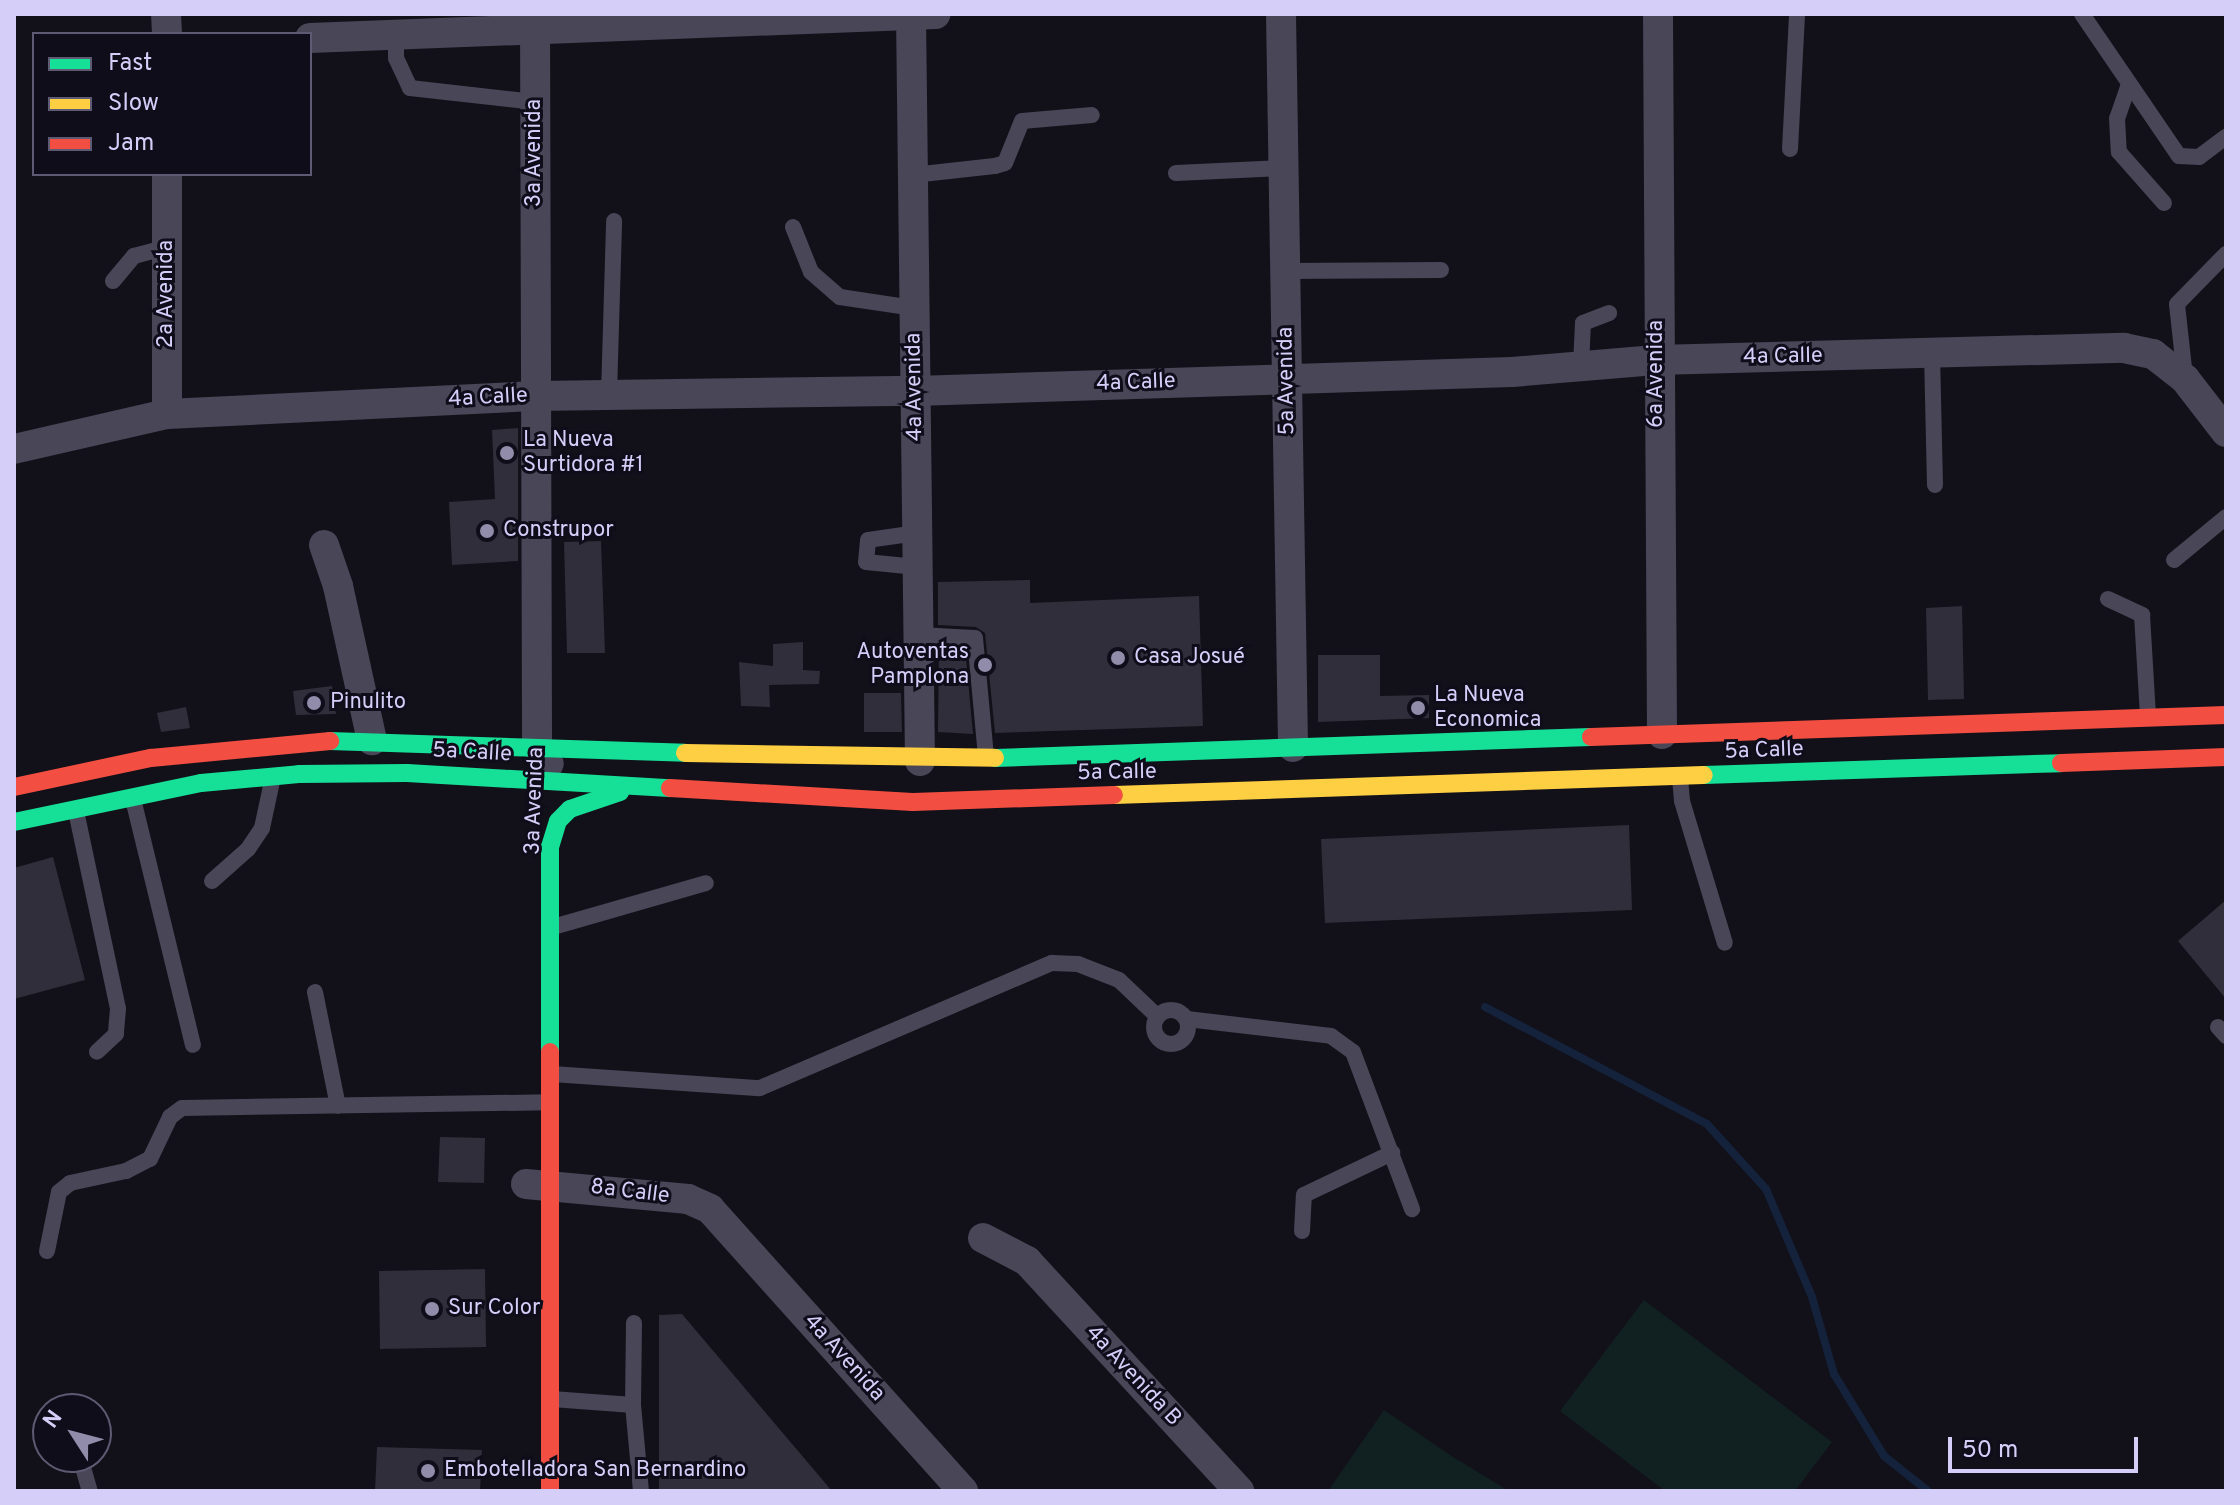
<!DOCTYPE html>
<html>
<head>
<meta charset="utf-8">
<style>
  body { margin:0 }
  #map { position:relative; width:2240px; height:1505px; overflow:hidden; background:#121018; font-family:Overpass,sans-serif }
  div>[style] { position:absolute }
  .green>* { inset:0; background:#112122 }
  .stream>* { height:8px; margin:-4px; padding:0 4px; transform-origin:4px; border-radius:4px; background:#14223b }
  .building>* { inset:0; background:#302e3a }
  .lane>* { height:16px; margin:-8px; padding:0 8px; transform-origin:8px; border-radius:8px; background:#484657 }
  .lane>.ring { margin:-8px; padding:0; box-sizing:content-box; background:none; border:16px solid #484657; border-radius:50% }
  .street>* { height:30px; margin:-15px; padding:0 15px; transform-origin:15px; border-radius:15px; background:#484657 }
  .fast>* { height:18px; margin:-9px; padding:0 9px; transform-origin:9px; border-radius:9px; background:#16e098 }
  .slow>* { height:18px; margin:-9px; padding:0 9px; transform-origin:9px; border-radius:9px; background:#ffcf43 }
  .jam>* { height:18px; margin:-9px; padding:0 9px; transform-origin:9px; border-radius:9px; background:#f24e42 }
  .dots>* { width:22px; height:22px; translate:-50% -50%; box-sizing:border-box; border:4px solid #100d1b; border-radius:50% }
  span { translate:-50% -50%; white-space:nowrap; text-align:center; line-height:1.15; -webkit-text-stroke:6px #100d1b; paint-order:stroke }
  .street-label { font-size:22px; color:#d4cef8 }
  .poi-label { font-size:22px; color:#d4cef8 }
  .left { translate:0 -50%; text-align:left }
  .right { translate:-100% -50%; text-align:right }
  .frame { position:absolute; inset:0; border:16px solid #d4cef8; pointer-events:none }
  .legend { position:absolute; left:32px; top:32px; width:280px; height:144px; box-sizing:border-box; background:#100d1b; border:2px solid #5e5a73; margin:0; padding:10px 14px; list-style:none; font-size:24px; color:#d4cef8 }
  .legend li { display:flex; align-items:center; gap:16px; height:40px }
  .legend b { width:40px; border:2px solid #5e5a73 }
  .north { position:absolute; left:32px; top:1393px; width:80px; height:80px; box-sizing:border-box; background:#100d1b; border:2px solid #5e5a73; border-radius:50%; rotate:306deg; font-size:22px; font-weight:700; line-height:32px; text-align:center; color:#d4cef8 }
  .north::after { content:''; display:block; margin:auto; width:28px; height:36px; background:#908caa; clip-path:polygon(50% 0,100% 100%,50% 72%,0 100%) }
  .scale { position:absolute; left:1948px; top:1437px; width:190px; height:36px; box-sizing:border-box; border:4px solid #d4cef8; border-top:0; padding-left:10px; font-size:24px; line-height:28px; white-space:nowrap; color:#d4cef8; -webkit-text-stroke:6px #100d1b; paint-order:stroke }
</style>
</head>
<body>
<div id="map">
  <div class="green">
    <div style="clip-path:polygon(1644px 1300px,1832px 1442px,1795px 1491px,1665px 1491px,1560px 1411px)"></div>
    <div style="clip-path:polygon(1384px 1410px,1453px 1457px,1509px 1491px,1328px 1491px)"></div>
  </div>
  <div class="stream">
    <div style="left:1485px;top:1007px;width:251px;rotate:27.8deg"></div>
    <div style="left:1707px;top:1124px;width:88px;rotate:47.8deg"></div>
    <div style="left:1766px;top:1189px;width:117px;rotate:66.9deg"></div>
    <div style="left:1812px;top:1297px;width:80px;rotate:74.1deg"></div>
    <div style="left:1834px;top:1374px;width:96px;rotate:58.6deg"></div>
    <div style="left:1884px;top:1456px;width:56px;rotate:38.5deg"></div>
  </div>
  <div class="building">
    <div style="clip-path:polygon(518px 428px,518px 561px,452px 565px,449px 502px,495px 499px,492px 430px)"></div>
    <div style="clip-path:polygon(601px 541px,605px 653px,567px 653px,564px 542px)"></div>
    <div style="clip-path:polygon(1030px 580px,1030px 603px,1199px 596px,1203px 726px,995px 733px,985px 633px,976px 627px,938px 625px,938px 582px)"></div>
    <div style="clip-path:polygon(1962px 606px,1964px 699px,1928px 700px,1926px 608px)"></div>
    <div style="clip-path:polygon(803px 642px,803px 670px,820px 671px,819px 684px,769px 685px,770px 707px,741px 706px,739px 662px,773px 666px,773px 644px)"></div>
    <div style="clip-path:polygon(939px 647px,965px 648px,973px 734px,938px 732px)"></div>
    <div style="clip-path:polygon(1318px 655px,1380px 655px,1380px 696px,1429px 695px,1429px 718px,1318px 722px)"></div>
    <div style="clip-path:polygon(332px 686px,336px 714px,296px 715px,293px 691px)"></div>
    <div style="clip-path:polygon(864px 693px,901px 693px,902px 732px,864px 732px)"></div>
    <div style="clip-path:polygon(186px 707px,190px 728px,161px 732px,157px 713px)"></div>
    <div style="clip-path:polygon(1629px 825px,1632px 910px,1325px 923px,1321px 839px)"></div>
    <div style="clip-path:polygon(53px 857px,85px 980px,14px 999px,14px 868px)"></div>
    <div style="clip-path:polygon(2226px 900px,2226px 999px,2178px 941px)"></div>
    <div style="clip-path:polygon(440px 1137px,485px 1138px,484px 1183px,438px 1182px)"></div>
    <div style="clip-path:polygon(485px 1269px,486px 1347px,380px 1349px,379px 1271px)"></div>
    <div style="clip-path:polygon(682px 1314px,832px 1491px,659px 1491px,659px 1315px)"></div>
    <div style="clip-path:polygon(377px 1447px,482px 1450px,480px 1491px,375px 1491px)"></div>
  </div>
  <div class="lane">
    <div style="left:2082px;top:14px;width:172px;rotate:55.7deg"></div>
    <div style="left:2179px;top:156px;width:20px;rotate:3deg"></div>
    <div style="left:2199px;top:157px;width:34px;rotate:-37deg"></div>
    <div style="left:396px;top:34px;width:24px;rotate:90deg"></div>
    <div style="left:396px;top:58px;width:33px;rotate:65deg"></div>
    <div style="left:410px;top:88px;width:126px;rotate:6.4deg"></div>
    <div style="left:2129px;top:84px;width:36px;rotate:109deg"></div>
    <div style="left:2117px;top:118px;width:34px;rotate:87deg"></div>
    <div style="left:2119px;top:152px;width:68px;rotate:48.6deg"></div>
    <div style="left:1790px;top:149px;width:135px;rotate:-87deg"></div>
    <div style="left:1176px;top:173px;width:108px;rotate:-2.7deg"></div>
    <div style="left:913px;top:175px;width:82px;rotate:-6.3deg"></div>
    <div style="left:995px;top:166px;width:10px;rotate:-17deg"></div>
    <div style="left:1005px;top:163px;width:45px;rotate:-68deg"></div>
    <div style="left:1022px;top:121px;width:70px;rotate:-4.9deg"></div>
    <div style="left:793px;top:227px;width:48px;rotate:68.2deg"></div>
    <div style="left:811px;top:272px;width:38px;rotate:41deg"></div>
    <div style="left:840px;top:297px;width:75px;rotate:8.5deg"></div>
    <div style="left:1285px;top:271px;width:156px;rotate:-0.4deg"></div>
    <div style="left:113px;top:281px;width:33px;rotate:-50deg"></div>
    <div style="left:134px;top:256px;width:34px;rotate:-15deg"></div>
    <div style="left:1932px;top:353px;width:132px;rotate:88.7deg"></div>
    <div style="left:1581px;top:365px;width:42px;rotate:-87.3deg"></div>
    <div style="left:1583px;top:323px;width:28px;rotate:-21deg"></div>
    <div style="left:2185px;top:377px;width:73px;rotate:-96.3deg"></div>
    <div style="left:2177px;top:304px;width:70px;rotate:-45.6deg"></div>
    <div style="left:609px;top:394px;width:173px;rotate:-88.3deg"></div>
    <div style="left:917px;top:533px;width:49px;rotate:171.9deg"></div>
    <div style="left:868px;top:540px;width:22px;rotate:95deg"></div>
    <div style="left:866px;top:562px;width:51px;rotate:5.6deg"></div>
    <div style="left:2174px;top:560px;width:67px;rotate:-39.6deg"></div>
    <div style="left:2108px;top:599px;width:38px;rotate:25deg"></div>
    <div style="left:2142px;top:615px;width:102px;rotate:86.6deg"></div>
    <div style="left:918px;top:635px;width:57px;rotate:3deg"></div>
    <div style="left:975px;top:638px;width:119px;rotate:84.7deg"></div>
    <div style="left:1680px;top:778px;width:23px;rotate:85deg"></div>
    <div style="left:1682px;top:801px;width:148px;rotate:73.2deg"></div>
    <div style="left:133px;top:799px;width:253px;rotate:76.3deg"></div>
    <div style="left:76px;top:811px;width:202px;rotate:78deg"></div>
    <div style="left:118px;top:1009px;width:25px;rotate:95deg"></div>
    <div style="left:116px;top:1034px;width:26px;rotate:137deg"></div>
    <div style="left:212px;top:881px;width:48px;rotate:-41.6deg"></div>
    <div style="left:248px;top:849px;width:25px;rotate:-56deg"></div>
    <div style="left:262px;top:828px;width:52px;rotate:-77.8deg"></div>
    <div style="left:553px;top:927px;width:159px;rotate:-16deg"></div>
    <div style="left:315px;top:992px;width:116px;rotate:78.6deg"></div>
    <div class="ring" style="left:1154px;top:1010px;width:18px;height:18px"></div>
    <div style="left:1187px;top:1019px;width:145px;rotate:6.7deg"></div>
    <div style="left:1331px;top:1036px;width:27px;rotate:36deg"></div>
    <div style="left:1353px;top:1052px;width:168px;rotate:69.4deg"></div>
    <div style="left:2218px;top:1027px;width:12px;rotate:48deg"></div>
    <div style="left:552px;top:1074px;width:208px;rotate:3.9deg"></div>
    <div style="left:760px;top:1088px;width:318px;rotate:-23.2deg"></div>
    <div style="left:1052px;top:963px;width:26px;rotate:2deg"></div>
    <div style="left:1078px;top:964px;width:44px;rotate:21.3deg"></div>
    <div style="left:1119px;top:980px;width:52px;rotate:43.5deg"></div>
    <div style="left:1302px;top:1231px;width:36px;rotate:-87deg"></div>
    <div style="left:1304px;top:1195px;width:98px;rotate:-25.5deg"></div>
    <div style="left:47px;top:1251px;width:60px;rotate:-78.5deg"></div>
    <div style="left:59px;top:1192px;width:14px;rotate:-39deg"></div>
    <div style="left:70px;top:1183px;width:57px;rotate:-12.1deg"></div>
    <div style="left:126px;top:1171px;width:27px;rotate:-27deg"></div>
    <div style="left:150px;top:1159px;width:47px;rotate:-64.5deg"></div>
    <div style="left:170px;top:1117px;width:15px;rotate:-37deg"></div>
    <div style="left:182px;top:1108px;width:365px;rotate:-0.9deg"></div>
    <div style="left:552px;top:1399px;width:81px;rotate:4.2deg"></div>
    <div style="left:633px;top:1405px;width:82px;rotate:-89.3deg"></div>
    <div style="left:633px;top:1405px;width:86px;rotate:84.7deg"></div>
    <div style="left:80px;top:1457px;width:35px;rotate:74deg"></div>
  </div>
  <div class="street">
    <div style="left:166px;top:14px;width:20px;rotate:87deg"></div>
    <div style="left:535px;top:14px;width:731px;rotate:89.84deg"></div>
    <div style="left:537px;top:745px;width:22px;rotate:58deg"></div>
    <div style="left:911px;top:14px;width:747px;rotate:89.31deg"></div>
    <div style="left:1281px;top:14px;width:733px;rotate:89.06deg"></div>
    <div style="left:1658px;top:14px;width:720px;rotate:89.68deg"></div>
    <div style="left:310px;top:38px;width:626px;rotate:-2.2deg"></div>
    <div style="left:167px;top:414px;width:240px;rotate:-90deg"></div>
    <div style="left:14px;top:449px;width:157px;rotate:-12.9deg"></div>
    <div style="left:167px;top:414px;width:369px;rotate:-2.8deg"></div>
    <div style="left:536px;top:396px;width:379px;rotate:-0.8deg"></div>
    <div style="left:915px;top:391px;width:597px;rotate:-1.82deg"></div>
    <div style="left:1512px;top:372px;width:144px;rotate:-4.8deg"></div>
    <div style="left:1656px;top:360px;width:468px;rotate:-1.5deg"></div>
    <div style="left:2124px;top:348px;width:30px;rotate:12deg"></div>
    <div style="left:2153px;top:354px;width:41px;rotate:38deg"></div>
    <div style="left:2185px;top:379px;width:67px;rotate:52.3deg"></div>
    <div style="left:324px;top:545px;width:43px;rotate:71.1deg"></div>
    <div style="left:338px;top:586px;width:158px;rotate:77.6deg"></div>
    <div style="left:526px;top:1184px;width:163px;rotate:5.3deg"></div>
    <div style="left:688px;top:1199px;width:24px;rotate:24deg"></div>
    <div style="left:710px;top:1209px;width:379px;rotate:48.1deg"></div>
    <div style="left:983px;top:1238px;width:50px;rotate:27.6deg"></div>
    <div style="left:1027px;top:1261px;width:313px;rotate:47.3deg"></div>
  </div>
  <div class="fast">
    <div style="left:330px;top:741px;width:355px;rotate:1.9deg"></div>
    <div style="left:995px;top:758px;width:596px;rotate:-2.02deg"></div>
    <div style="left:1704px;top:775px;width:357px;rotate:-1.9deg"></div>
    <div style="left:14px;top:822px;width:191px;rotate:-11.8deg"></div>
    <div style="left:201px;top:783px;width:98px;rotate:-5.2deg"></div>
    <div style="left:299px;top:774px;width:108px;rotate:-0.5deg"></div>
    <div style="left:407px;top:773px;width:263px;rotate:3.3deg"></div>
    <div style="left:550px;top:1052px;width:205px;rotate:-90deg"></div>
    <div style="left:550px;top:847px;width:27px;rotate:-73deg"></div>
    <div style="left:558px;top:821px;width:17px;rotate:-45deg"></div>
    <div style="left:570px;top:809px;width:53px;rotate:-18.8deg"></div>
  </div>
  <div class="slow">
    <div style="left:685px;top:753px;width:310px;rotate:0.9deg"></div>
    <div style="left:1114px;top:795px;width:590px;rotate:-1.94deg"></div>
  </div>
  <div class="jam">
    <div style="left:1591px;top:737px;width:635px;rotate:-1.98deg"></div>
    <div style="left:2061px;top:763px;width:165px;rotate:-2.1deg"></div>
    <div style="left:14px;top:787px;width:140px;rotate:-12deg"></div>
    <div style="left:151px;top:758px;width:180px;rotate:-5.4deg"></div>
    <div style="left:670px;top:788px;width:243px;rotate:3.3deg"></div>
    <div style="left:913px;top:802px;width:201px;rotate:-2deg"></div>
    <div style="left:550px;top:1052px;width:439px;rotate:90deg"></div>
  </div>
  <div class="dots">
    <div style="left:507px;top:453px;background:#908caa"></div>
    <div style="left:487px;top:531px;background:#908caa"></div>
    <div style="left:1118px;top:658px;background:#908caa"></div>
    <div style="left:985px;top:665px;background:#908caa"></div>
    <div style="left:314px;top:703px;background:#908caa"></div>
    <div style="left:1418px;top:708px;background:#908caa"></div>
    <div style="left:432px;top:1309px;background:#908caa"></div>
    <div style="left:428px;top:1471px;background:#908caa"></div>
  </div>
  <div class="street-label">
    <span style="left:535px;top:153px;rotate:-90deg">3a Avenida</span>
    <span style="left:167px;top:294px;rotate:-90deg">2a Avenida</span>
    <span style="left:1783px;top:357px;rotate:-1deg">4a Calle</span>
    <span style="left:1657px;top:374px;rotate:-90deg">6a Avenida</span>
    <span style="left:1287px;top:381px;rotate:-91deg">5a Avenida</span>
    <span style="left:1136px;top:383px;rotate:-2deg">4a Calle</span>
    <span style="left:915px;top:387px;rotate:-91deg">4a Avenida</span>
    <span style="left:488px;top:398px;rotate:-3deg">4a Calle</span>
    <span style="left:1764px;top:751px;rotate:-2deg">5a Calle</span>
    <span style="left:472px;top:753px;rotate:3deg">5a Calle</span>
    <span style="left:1117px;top:773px;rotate:-1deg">5a Calle</span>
    <span style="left:535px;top:801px;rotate:-88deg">3a Avenida</span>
    <span style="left:630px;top:1192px;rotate:7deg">8a Calle</span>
    <span style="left:844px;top:1358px;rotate:48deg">4a Avenida</span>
    <span style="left:1133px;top:1376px;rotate:47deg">4a Avenida B</span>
  </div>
  <div class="poi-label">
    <span class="left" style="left:523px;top:453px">La Nueva<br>Surtidora #1</span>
    <span class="left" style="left:503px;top:531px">Construpor</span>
    <span class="right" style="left:969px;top:665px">Autoventas<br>Pamplona</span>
    <span class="left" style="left:1134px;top:658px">Casa Josué</span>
    <span class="left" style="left:1434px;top:708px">La Nueva<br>Economica</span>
    <span class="left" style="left:330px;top:703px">Pinulito</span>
    <span class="left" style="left:448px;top:1309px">Sur Color</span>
    <span class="left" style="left:444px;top:1471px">Embotelladora San Bernardino</span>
  </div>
  <div class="frame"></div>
  <ul class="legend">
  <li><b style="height:10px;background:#16e098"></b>Fast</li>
  <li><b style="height:10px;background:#ffcf43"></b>Slow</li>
  <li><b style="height:10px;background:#f24e42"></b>Jam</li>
  </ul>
  <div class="north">N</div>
  <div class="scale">50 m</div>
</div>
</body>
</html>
